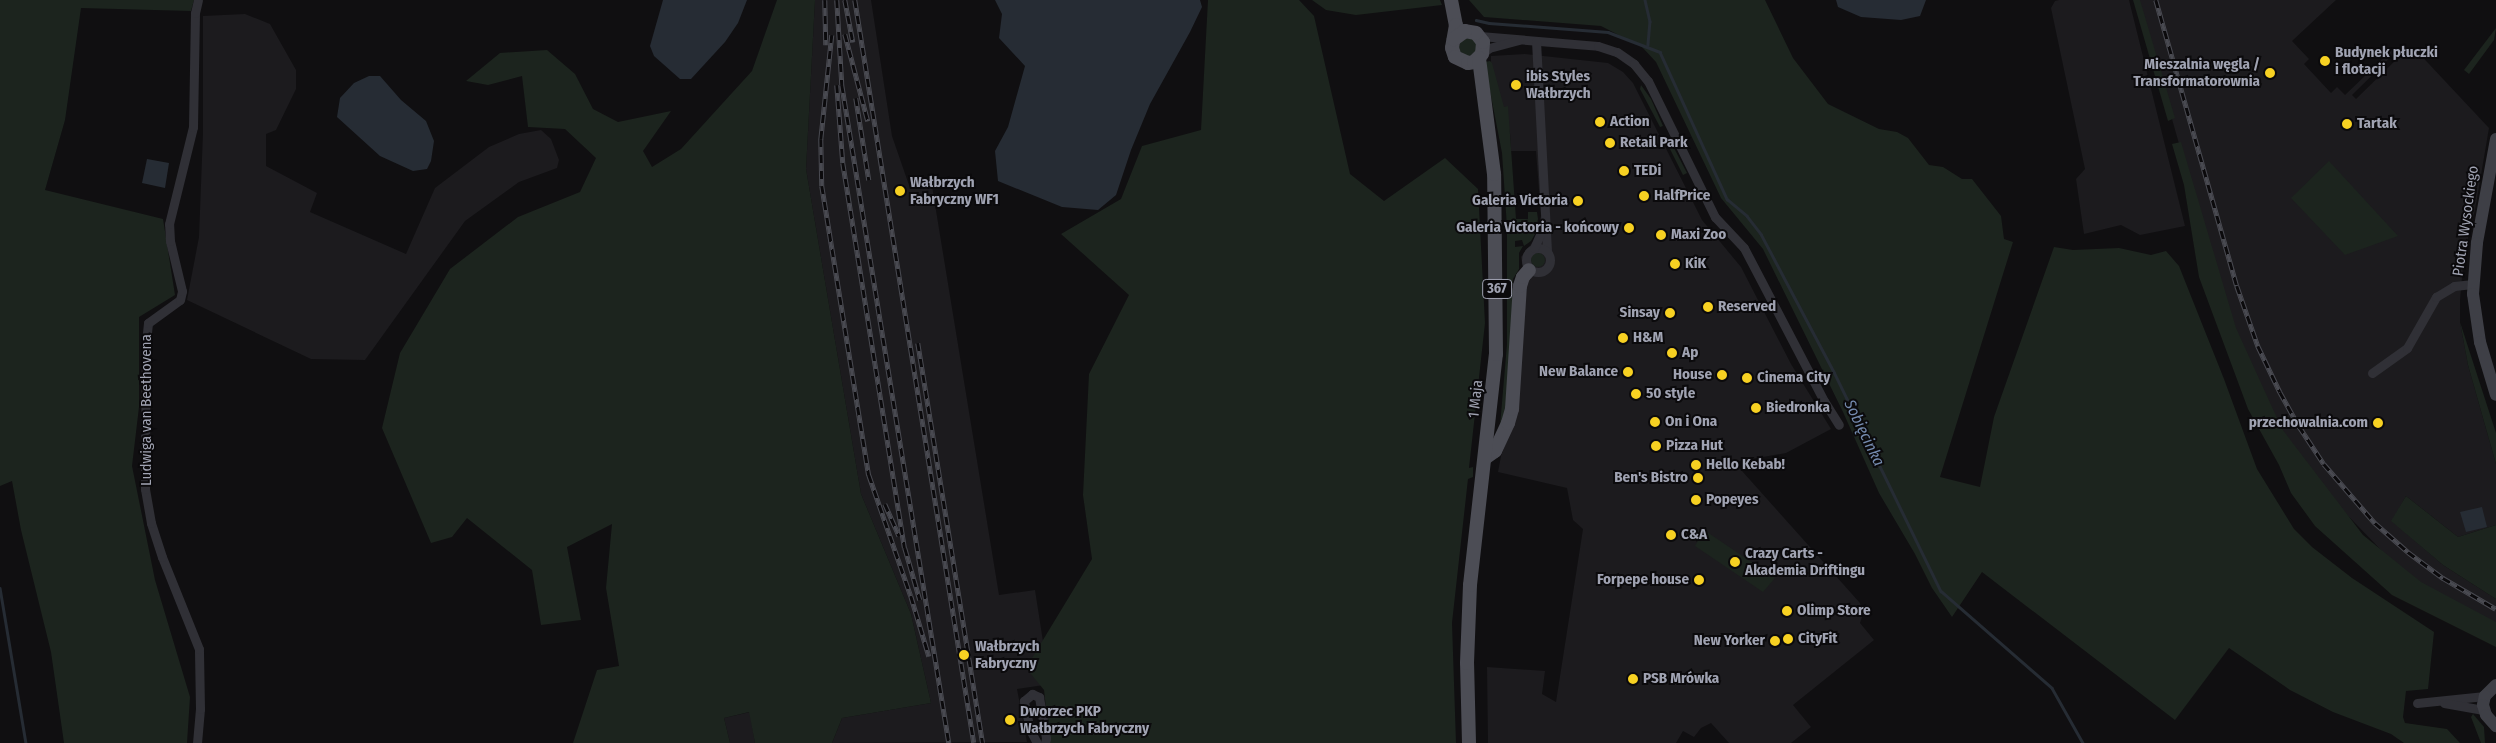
<!DOCTYPE html>
<html>
<head>
<meta charset="utf-8">
<style>
  body { margin:0 }
  #map { position:relative; width:2496px; height:743px; overflow:hidden; background:#100f11; font-family:"Fira Sans Condensed",sans-serif }
  div>[style] { position:absolute }
  .built>* { inset:0; background:#1c1b1e }
  .green>* { inset:0; background:#1c241e }
  .round { border-radius:50% }
  .water>* { inset:0; background:#262c34 }
  .stream>* { height:2.5px; margin:-1.25px; padding:0 1.25px; transform-origin:1.25px; border-radius:1.25px; background:#262c34 }
  .street>* { height:9px; margin:-4.5px; padding:0 4.5px; transform-origin:4.5px; border-radius:4.5px; background:#303036 }
  .street>.ring { margin:-4.5px; padding:0; box-sizing:content-box; background:none; border:9px solid #303036; border-radius:50% }
  .secondary>* { height:12px; margin:-6px; padding:0 6px; transform-origin:6px; border-radius:6px; background:#3e3f46 }
  .primary>* { height:14px; margin:-7px; padding:0 7px; transform-origin:7px; border-radius:7px; background:#4c4d55 }
  .rail>* { height:4.5px; margin-top:-2.25px; transform-origin:0; background:repeating-linear-gradient(90deg,#0b0a0c 0 8px,#494a51 0 16px); box-sizing:border-box; border-block:1px solid #494a51 }
  .dots>* { width:14px; height:14px; translate:-50% -50%; box-sizing:border-box; border:2px solid #0b0a0c; border-radius:50% }
  span { translate:-50% -50%; white-space:nowrap; text-align:center; line-height:1.15; -webkit-text-stroke:4px #0b0a0c; paint-order:stroke }
  .shield-label span { padding:1px 4px; background:#0b0a0c; border:1px solid; border-radius:4px; -webkit-text-stroke-width:0 }
  .shield-label { font-size:14px; color:#a0a3b2; font-weight:700 }
  .poi-label { font-size:15px; color:#a0a3b2; font-weight:700 }
  .left { translate:0 -50%; text-align:left }
  .right { translate:-100% -50%; text-align:right }
  .street-label { font-size:15px; color:#a0a3b2 }
  .water-label { font-size:16px; color:#758baf; font-style:italic }
</style>
</head>
<body>
<div id="map">
  <div class="built">
    <div style="clip-path:polygon(815px 0,871px 0,892px 136px,910px 188px,932px 186px,999px 595px,1035px 590px,1047px 667px,1044px 685px,1017px 689px,1027px 742px,832px 743px,842px 718px,931px 703px,911px 614px,861px 494px,806px 169px)"></div>
    <div style="clip-path:polygon(2059px 0,2129px 0,2185px 226px,2140px 235px,2121px 225px,2084px 234px,2076px 179px,2085px 169px,2051px 8px,2055px 1px)"></div>
    <div style="clip-path:polygon(2135px 0,2336px 0,2292px 41px,2309px 59px,2304px 64px,2331px 93px,2337px 87px,2345px 95px,2395px 47px,2398px 50px,2352px 95px,2356px 99px,2402px 54px,2406px 57px,2414px 48px,2489px 128px,2475px 210px,2464px 254px,2460px 300px,2460px 322px,2468px 365px,2496px 464px,2496px 525px,2458px 537px,2406px 496px,2392px 521px,2443px 565px,2496px 599px,2496px 631px,2413px 583px,2295px 461px,2227px 313px,2170px 112px)"></div>
    <div style="clip-path:polygon(245px 14px,270px 24px,296px 70px,296px 89px,276px 130px,266px 134px,266px 166px,317px 193px,310px 212px,406px 254px,435px 188px,489px 147px,519px 134px,541px 130px,551px 139px,559px 160px,557px 168px,519px 182px,465px 221px,365px 360px,311px 359px,187px 300px,199px 237px,203px 132px,203px 16px)"></div>
    <div style="clip-path:polygon(1525px 54px,1608px 63px,1623px 72px,1633px 83px,1702px 220px,1741px 267px,1791px 364px,1831px 429px,1786px 453px,1734px 462px,1860px 603px,1863px 614px,1860px 623px,1874px 640px,1793px 705px,1811px 727px,1791px 743px,1729px 743px,1711px 723px,1701px 728px,1694px 737px,1683px 731px,1676px 743px,1488px 743px,1487px 667px,1545px 671px,1542px 694px,1556px 702px,1583px 529px,1573px 520px,1567px 488px,1498px 472px,1501px 456px,1516px 417px,1527px 282px,1531px 279px,1523px 268px,1521px 257px,1535px 239px,1541px 216px,1536px 151px,1511px 151px,1510px 133px,1491px 62px,1491px 56px)"></div>
    <div style="clip-path:polygon(750px 712px,755px 743px,730px 743px,724px 718px)"></div>
  </div>
  <div class="green">
    <div style="clip-path:polygon(0 0,194px 0,191px 11px,81px 8px,65px 120px,45px 190px,163px 219px,175px 295px,139px 317px,139px 407px,132px 466px,155px 580px,190px 697px,187px 743px,64px 743px,51px 652px,21px 530px,12px 481px,0 486px)"></div>
    <div style="clip-path:polygon(777px 0,815px 0,806px 169px,861px 494px,911px 614px,931px 703px,842px 718px,832px 743px,755px 743px,749px 712px,724px 718px,730px 743px,573px 743px,597px 670px,619px 666px,606px 588px,612px 524px,567px 547px,581px 620px,541px 625px,532px 570px,467px 518px,452px 537px,431px 543px,382px 428px,400px 353px,450px 269px,518px 217px,580px 192px,596px 158px,565px 129px,528px 127px,522px 76px,488px 85px,466px 81px,500px 53px,547px 50px,575px 74px,593px 109px,618px 122px,671px 111px,643px 151px,652px 167px,681px 149px,752px 71px)"></div>
    <div style="clip-path:polygon(1208px 0,1299px 0,1314px 16px,1350px 174px,1384px 201px,1445px 158px,1478px 189px,1485px 323px,1469px 468px,1473px 467px,1473px 477px,1468px 479px,1452px 623px,1456px 743px,1050px 743px,1044px 690px,1026px 668px,1092px 559px,1083px 495px,1089px 374px,1129px 295px,1061px 234px,1121px 199px,1142px 146px,1201px 130px)"></div>
    <div style="clip-path:polygon(1312px 0,1440px 0,1442px 5px,1356px 15px,1326px 10px)"></div>
    <div style="clip-path:polygon(1469px 0,1765px 0,1793px 58px,1828px 104px,1879px 129px,1897px 132px,1908px 138px,1929px 165px,1943px 167px,1962px 179px,1972px 179px,2001px 216px,2004px 239px,2013px 242px,1940px 477px,1980px 487px,1994px 417px,2054px 247px,2073px 250px,2119px 248px,2151px 255px,2166px 251px,2179px 266px,2224px 379px,2257px 469px,2294px 529px,2312px 547px,2352px 578px,2434px 632px,2428px 689px,2406px 691px,2403px 717px,2405px 723px,2447px 729px,2460px 743px,2404px 743px,2391px 734px,2333px 712px,2290px 690px,2229px 648px,2175px 720px,1982px 572px,1952px 617px,1932px 588px,1915px 554px,1879px 493px,1843px 412px,1763px 249px,1721px 198px,1656px 62px,1642px 47px,1601px 26px,1484px 17px)"></div>
    <div style="clip-path:polygon(2133px 0,2140px 0,2175px 118px,2168px 121px)"></div>
    <div style="clip-path:polygon(2496px 28px,2494px 40px,2469px 74px,2464px 70px)"></div>
    <div class="round" style="left:1459px;top:38px;width:18px;height:18px"></div>
    <div style="clip-path:polygon(1490px 61px,1492px 63px,1504px 107px,1508px 106px,1516px 219px,1528px 219px,1528px 212px,1537px 212px,1538px 219px,1535px 234px,1531px 241px,1524px 246px,1522px 240px,1515px 241px,1515px 247px,1523px 246px,1519px 253px,1519px 269px,1513px 279px,1512px 288px,1515px 290px,1509px 407px,1500px 426px,1507px 344px,1507px 227px,1502px 153px,1485px 65px,1485px 62px)"></div>
    <div style="clip-path:polygon(1641px 85px,1651px 99px,1663px 126px,1660px 127px,1640px 89px)"></div>
    <div style="clip-path:polygon(1665px 139px,1674px 148px,1687px 173px,1683px 175px)"></div>
    <div style="clip-path:polygon(2181px 142px,2236px 328px,2282px 429px,2363px 535px,2421px 582px,2496px 622px,2496px 647px,2392px 595px,2315px 526px,2291px 493px,2279px 465px,2248px 409px,2199px 277px,2184px 185px,2172px 144px)"></div>
    <div style="clip-path:polygon(2329px 161px,2398px 236px,2345px 255px,2291px 198px)"></div>
    <div class="round" style="left:1531px;top:253px;width:14px;height:14px"></div>
    <div style="clip-path:polygon(2460px 322px,2496px 433px,2496px 464px,2468px 365px)"></div>
    <div style="clip-path:polygon(2406px 496px,2458px 537px,2496px 525px,2496px 599px,2443px 565px,2391px 521px)"></div>
    <div style="clip-path:polygon(1704px 530px,1775px 578px,1763px 592px,1695px 546px)"></div>
    <div style="clip-path:polygon(2473px 714px,2484px 727px,2485px 743px,2481px 743px,2471px 717px)"></div>
  </div>
  <div class="water">
    <div style="clip-path:polygon(663px 0,747px 0,738px 23px,725px 42px,691px 79px,680px 79px,654px 56px,650px 46px)"></div>
    <div style="clip-path:polygon(995px 0,1200px 0,1202px 7px,1190px 32px,1150px 104px,1131px 150px,1116px 195px,1098px 210px,1062px 207px,998px 181px,995px 151px,1008px 127px,1025px 66px,999px 38px,1002px 14px)"></div>
    <div style="clip-path:polygon(1836px 0,1926px 0,1920px 16px,1901px 20px,1861px 17px,1838px 7px)"></div>
    <div style="clip-path:polygon(369px 76px,380px 76px,401px 100px,426px 121px,434px 141px,431px 161px,427px 169px,413px 171px,380px 156px,337px 117px,340px 98px,354px 83px)"></div>
    <div style="clip-path:polygon(147px 159px,169px 163px,165px 188px,142px 183px)"></div>
    <div style="clip-path:polygon(2482px 507px,2487px 527px,2466px 532px,2460px 512px)"></div>
  </div>
  <div class="stream">
    <div style="left:1645px;top:0;width:22px;rotate:77deg"></div>
    <div style="left:1650px;top:21px;width:24px;rotate:95deg"></div>
    <div style="left:1476px;top:20px;width:13px;rotate:13deg"></div>
    <div style="left:1489px;top:23px;width:119px;rotate:4.3deg"></div>
    <div style="left:1608px;top:32px;width:56px;rotate:21deg"></div>
    <div style="left:1660px;top:52px;width:162px;rotate:65.5deg"></div>
    <div style="left:1727px;top:199px;width:26px;rotate:40deg"></div>
    <div style="left:1747px;top:216px;width:23px;rotate:52deg"></div>
    <div style="left:1761px;top:234px;width:156px;rotate:62.1deg"></div>
    <div style="left:1834px;top:372px;width:244px;rotate:64deg"></div>
    <div style="left:1941px;top:591px;width:147px;rotate:41.1deg"></div>
    <div style="left:2052px;top:688px;width:63px;rotate:60.6deg"></div>
    <div style="left:0;top:588px;width:157px;rotate:80.5deg"></div>
  </div>
  <div class="street">
    <div style="left:1480px;top:36px;width:118px;rotate:4.8deg"></div>
    <div style="left:1598px;top:46px;width:20px;rotate:18deg"></div>
    <div style="left:1617px;top:52px;width:21px;rotate:35deg"></div>
    <div style="left:1634px;top:64px;width:22px;rotate:51deg"></div>
    <div style="left:1648px;top:81px;width:152px;rotate:63.8deg"></div>
    <div style="left:1715px;top:217px;width:42px;rotate:46.9deg"></div>
    <div style="left:1744px;top:248px;width:173px;rotate:62.4deg"></div>
    <div style="left:1824px;top:401px;width:28px;rotate:58deg"></div>
    <div style="left:1536px;top:41px;width:211px;rotate:87deg"></div>
    <div style="left:1482px;top:54px;width:9px;rotate:-41deg"></div>
    <div style="left:1489px;top:48px;width:31px;rotate:-15deg"></div>
    <div class="ring" style="left:1526px;top:248px;width:15px;height:15px"></div>
    <div style="left:1534px;top:248px;width:24px;rotate:-66deg"></div>
    <div style="left:2372px;top:373px;width:43px;rotate:-35.5deg"></div>
    <div style="left:2407px;top:348px;width:59px;rotate:-60.4deg"></div>
    <div style="left:2436px;top:297px;width:21px;rotate:-31deg"></div>
    <div style="left:2454px;top:286px;width:19px;rotate:-6deg"></div>
    <div style="left:2417px;top:703px;width:68px;rotate:-5.9deg"></div>
    <div style="left:2444px;top:703px;width:40px;rotate:10deg"></div>
    <div style="left:197px;top:743px;width:34px;rotate:-85deg"></div>
    <div style="left:200px;top:709px;width:60px;rotate:-91deg"></div>
    <div style="left:199px;top:649px;width:99px;rotate:-111.9deg"></div>
    <div style="left:162px;top:557px;width:36px;rotate:-108deg"></div>
    <div style="left:151px;top:523px;width:35px;rotate:-100deg"></div>
    <div style="left:145px;top:489px;width:32px;rotate:-90deg"></div>
    <div style="left:145px;top:457px;width:115px;rotate:-89.5deg"></div>
    <div style="left:146px;top:342px;width:19px;rotate:-84deg"></div>
    <div style="left:148px;top:323px;width:39px;rotate:-36deg"></div>
    <div style="left:180px;top:300px;width:9px;rotate:-77deg"></div>
    <div style="left:182px;top:291px;width:51px;rotate:-103.5deg"></div>
    <div style="left:170px;top:241px;width:17px;rotate:-93deg"></div>
    <div style="left:169px;top:224px;width:100px;rotate:-76.1deg"></div>
    <div style="left:193px;top:127px;width:114px;rotate:-89deg"></div>
    <div style="left:195px;top:13px;width:13px;rotate:-77deg"></div>
    <div style="left:1037px;top:743px;width:15px;rotate:-118deg"></div>
    <div style="left:1030px;top:730px;width:30px;rotate:-102deg"></div>
    <div style="left:1024px;top:701px;width:11px;rotate:-41deg"></div>
    <div style="left:1032px;top:694px;width:8px;rotate:23deg"></div>
    <div style="left:1039px;top:697px;width:42px;rotate:80.3deg"></div>
    <div style="left:1046px;top:738px;width:5px;rotate:101deg"></div>
  </div>
  <div class="secondary">
    <div style="left:2496px;top:139px;width:106px;rotate:100.4deg"></div>
    <div style="left:2477px;top:243px;width:51px;rotate:94.5deg"></div>
    <div style="left:2473px;top:294px;width:49px;rotate:81.7deg"></div>
    <div style="left:2480px;top:342px;width:55px;rotate:73.2deg"></div>
    <div style="left:2496px;top:685px;width:16px;rotate:135deg"></div>
    <div style="left:2485px;top:696px;width:9px;rotate:103deg"></div>
    <div style="left:2483px;top:705px;width:10px;rotate:73deg"></div>
    <div style="left:2486px;top:715px;width:15px;rotate:48deg"></div>
  </div>
  <div class="primary">
    <div style="left:1451px;top:0;width:25px;rotate:79deg"></div>
    <div style="left:1456px;top:25px;width:23px;rotate:100deg"></div>
    <div style="left:1452px;top:48px;width:9px;rotate:72deg"></div>
    <div style="left:1455px;top:57px;width:14px;rotate:25deg"></div>
    <div style="left:1468px;top:63px;width:6px;rotate:-9deg"></div>
    <div style="left:1474px;top:62px;width:11px;rotate:-45deg"></div>
    <div style="left:1482px;top:54px;width:12px;rotate:-85deg"></div>
    <div style="left:1483px;top:42px;width:11px;rotate:-128deg"></div>
    <div style="left:1476px;top:33px;width:11px;rotate:-170deg"></div>
    <div style="left:1465px;top:31px;width:14px;rotate:144deg"></div>
    <div style="left:1485px;top:458px;width:12px;rotate:-35deg"></div>
    <div style="left:1495px;top:451px;width:31px;rotate:-65deg"></div>
    <div style="left:1508px;top:423px;width:15px;rotate:-74deg"></div>
    <div style="left:1512px;top:409px;width:123px;rotate:-86.3deg"></div>
    <div style="left:1520px;top:286px;width:9px;rotate:-72deg"></div>
    <div style="left:1523px;top:277px;width:9px;rotate:-49deg"></div>
    <div style="left:1469px;top:743px;width:80px;rotate:-91.4deg"></div>
    <div style="left:1467px;top:663px;width:78px;rotate:-87.8deg"></div>
    <div style="left:1470px;top:585px;width:232px;rotate:-83.6deg"></div>
    <div style="left:1496px;top:354px;width:180px;rotate:-90.6deg"></div>
    <div style="left:1494px;top:174px;width:117px;rotate:-97.4deg"></div>
  </div>
  <div class="rail">
    <div style="left:825px;top:0;width:45px;rotate:88.7deg"></div>
    <div style="left:837px;top:0;width:85px;rotate:86.6deg"></div>
    <div style="left:842px;top:85px;width:667px;rotate:80.76deg"></div>
    <div style="left:845px;top:0;width:43px;rotate:79.2deg"></div>
    <div style="left:855px;top:0;width:752px;rotate:80.9deg"></div>
    <div style="left:2156px;top:0;width:297px;rotate:74.2deg"></div>
    <div style="left:2237px;top:286px;width:64px;rotate:70.7deg"></div>
    <div style="left:2258px;top:346px;width:51px;rotate:64.4deg"></div>
    <div style="left:2280px;top:392px;width:39px;rotate:61deg"></div>
    <div style="left:2299px;top:426px;width:45px;rotate:56.7deg"></div>
    <div style="left:2324px;top:464px;width:78px;rotate:49.2deg"></div>
    <div style="left:2375px;top:523px;width:44px;rotate:41.3deg"></div>
    <div style="left:2408px;top:552px;width:44px;rotate:36.6deg"></div>
    <div style="left:2443px;top:578px;width:61px;rotate:30.3deg"></div>
    <div style="left:845px;top:34px;width:90px;rotate:75.2deg"></div>
    <div style="left:832px;top:35px;width:105px;rotate:96deg"></div>
    <div style="left:821px;top:139px;width:47px;rotate:88.8deg"></div>
    <div style="left:822px;top:186px;width:293px;rotate:80.8deg"></div>
    <div style="left:869px;top:475px;width:128px;rotate:70.9deg"></div>
    <div style="left:911px;top:596px;width:63px;rotate:73.3deg"></div>
    <div style="left:837px;top:85px;width:78px;rotate:85.6deg"></div>
    <div style="left:843px;top:163px;width:390px;rotate:80.9deg"></div>
    <div style="left:905px;top:548px;width:54px;rotate:73.9deg"></div>
    <div style="left:856px;top:98px;width:83px;rotate:81deg"></div>
    <div style="left:918px;top:343px;width:405px;rotate:80.8deg"></div>
    <div style="left:885px;top:504px;width:35px;rotate:66deg"></div>
  </div>
  <div class="dots">
    <div style="left:2325px;top:61px;background:#f7d122"></div>
    <div style="left:2270px;top:73px;background:#f7d122"></div>
    <div style="left:1516px;top:85px;background:#f7d122"></div>
    <div style="left:1600px;top:122px;background:#f7d122"></div>
    <div style="left:2347px;top:124px;background:#f7d122"></div>
    <div style="left:1610px;top:143px;background:#f7d122"></div>
    <div style="left:1624px;top:171px;background:#f7d122"></div>
    <div style="left:900px;top:191px;background:#f7d122"></div>
    <div style="left:1644px;top:196px;background:#f7d122"></div>
    <div style="left:1578px;top:201px;background:#f7d122"></div>
    <div style="left:1629px;top:228px;background:#f7d122"></div>
    <div style="left:1661px;top:235px;background:#f7d122"></div>
    <div style="left:1675px;top:264px;background:#f7d122"></div>
    <div style="left:1708px;top:307px;background:#f7d122"></div>
    <div style="left:1670px;top:313px;background:#f7d122"></div>
    <div style="left:1623px;top:338px;background:#f7d122"></div>
    <div style="left:1672px;top:353px;background:#f7d122"></div>
    <div style="left:1628px;top:372px;background:#f7d122"></div>
    <div style="left:1722px;top:375px;background:#f7d122"></div>
    <div style="left:1747px;top:378px;background:#f7d122"></div>
    <div style="left:1636px;top:394px;background:#f7d122"></div>
    <div style="left:1756px;top:408px;background:#f7d122"></div>
    <div style="left:1655px;top:422px;background:#f7d122"></div>
    <div style="left:2378px;top:423px;background:#f7d122"></div>
    <div style="left:1656px;top:446px;background:#f7d122"></div>
    <div style="left:1696px;top:465px;background:#f7d122"></div>
    <div style="left:1698px;top:478px;background:#f7d122"></div>
    <div style="left:1696px;top:500px;background:#f7d122"></div>
    <div style="left:1671px;top:535px;background:#f7d122"></div>
    <div style="left:1735px;top:562px;background:#f7d122"></div>
    <div style="left:1699px;top:580px;background:#f7d122"></div>
    <div style="left:1787px;top:611px;background:#f7d122"></div>
    <div style="left:1788px;top:639px;background:#f7d122"></div>
    <div style="left:1775px;top:641px;background:#f7d122"></div>
    <div style="left:964px;top:655px;background:#f7d122"></div>
    <div style="left:1633px;top:679px;background:#f7d122"></div>
    <div style="left:1010px;top:720px;background:#f7d122"></div>
  </div>
  <div class="shield-label">
    <span style="left:1497px;top:289px">367</span>
  </div>
  <div class="poi-label">
    <span class="left" style="left:2335px;top:61px">Budynek płuczki<br>i flotacji</span>
    <span class="right" style="left:2260px;top:73px">Mieszalnia węgla /<br>Transformatorownia</span>
    <span class="left" style="left:1526px;top:85px">ibis Styles<br>Wałbrzych</span>
    <span class="left" style="left:1610px;top:122px">Action</span>
    <span class="left" style="left:2357px;top:124px">Tartak</span>
    <span class="left" style="left:1620px;top:143px">Retail Park</span>
    <span class="left" style="left:1634px;top:171px">TEDi</span>
    <span class="left" style="left:910px;top:191px">Wałbrzych<br>Fabryczny WF1</span>
    <span class="left" style="left:1654px;top:196px">HalfPrice</span>
    <span class="right" style="left:1568px;top:201px">Galeria Victoria</span>
    <span class="right" style="left:1619px;top:228px">Galeria Victoria - końcowy</span>
    <span class="left" style="left:1671px;top:235px">Maxi Zoo</span>
    <span class="left" style="left:1685px;top:264px">KiK</span>
    <span class="left" style="left:1718px;top:307px">Reserved</span>
    <span class="right" style="left:1660px;top:313px">Sinsay</span>
    <span class="left" style="left:1633px;top:338px">H&amp;M</span>
    <span class="left" style="left:1682px;top:353px">Ap</span>
    <span class="right" style="left:1618px;top:372px">New Balance</span>
    <span class="right" style="left:1712px;top:375px">House</span>
    <span class="left" style="left:1757px;top:378px">Cinema City</span>
    <span class="left" style="left:1646px;top:394px">50 style</span>
    <span class="left" style="left:1766px;top:408px">Biedronka</span>
    <span class="left" style="left:1665px;top:422px">On i Ona</span>
    <span class="right" style="left:2368px;top:423px">przechowalnia.com</span>
    <span class="left" style="left:1666px;top:446px">Pizza Hut</span>
    <span class="left" style="left:1706px;top:465px">Hello Kebab!</span>
    <span class="right" style="left:1688px;top:478px">Ben's Bistro</span>
    <span class="left" style="left:1706px;top:500px">Popeyes</span>
    <span class="left" style="left:1681px;top:535px">C&amp;A</span>
    <span class="left" style="left:1745px;top:562px">Crazy Carts -<br>Akademia Driftingu</span>
    <span class="right" style="left:1689px;top:580px">Forpepe house</span>
    <span class="left" style="left:1797px;top:611px">Olimp Store</span>
    <span class="left" style="left:1798px;top:639px">CityFit</span>
    <span class="right" style="left:1765px;top:641px">New Yorker</span>
    <span class="left" style="left:975px;top:655px">Wałbrzych<br>Fabryczny</span>
    <span class="left" style="left:1643px;top:679px">PSB Mrówka</span>
    <span class="left" style="left:1020px;top:720px">Dworzec PKP<br>Wałbrzych Fabryczny</span>
  </div>
  <div class="street-label">
    <span style="left:2466px;top:221px;rotate:-82deg">Piotra Wysockiego</span>
    <span style="left:1476px;top:399px;rotate:-84deg">1 Maja</span>
    <span style="left:147px;top:410px;rotate:-90deg">Ludwiga van Beethovena</span>
  </div>
  <div class="water-label">
    <span style="left:1864px;top:433px;rotate:64deg">Sobięcinka</span>
  </div>
</div>
</body>
</html>
